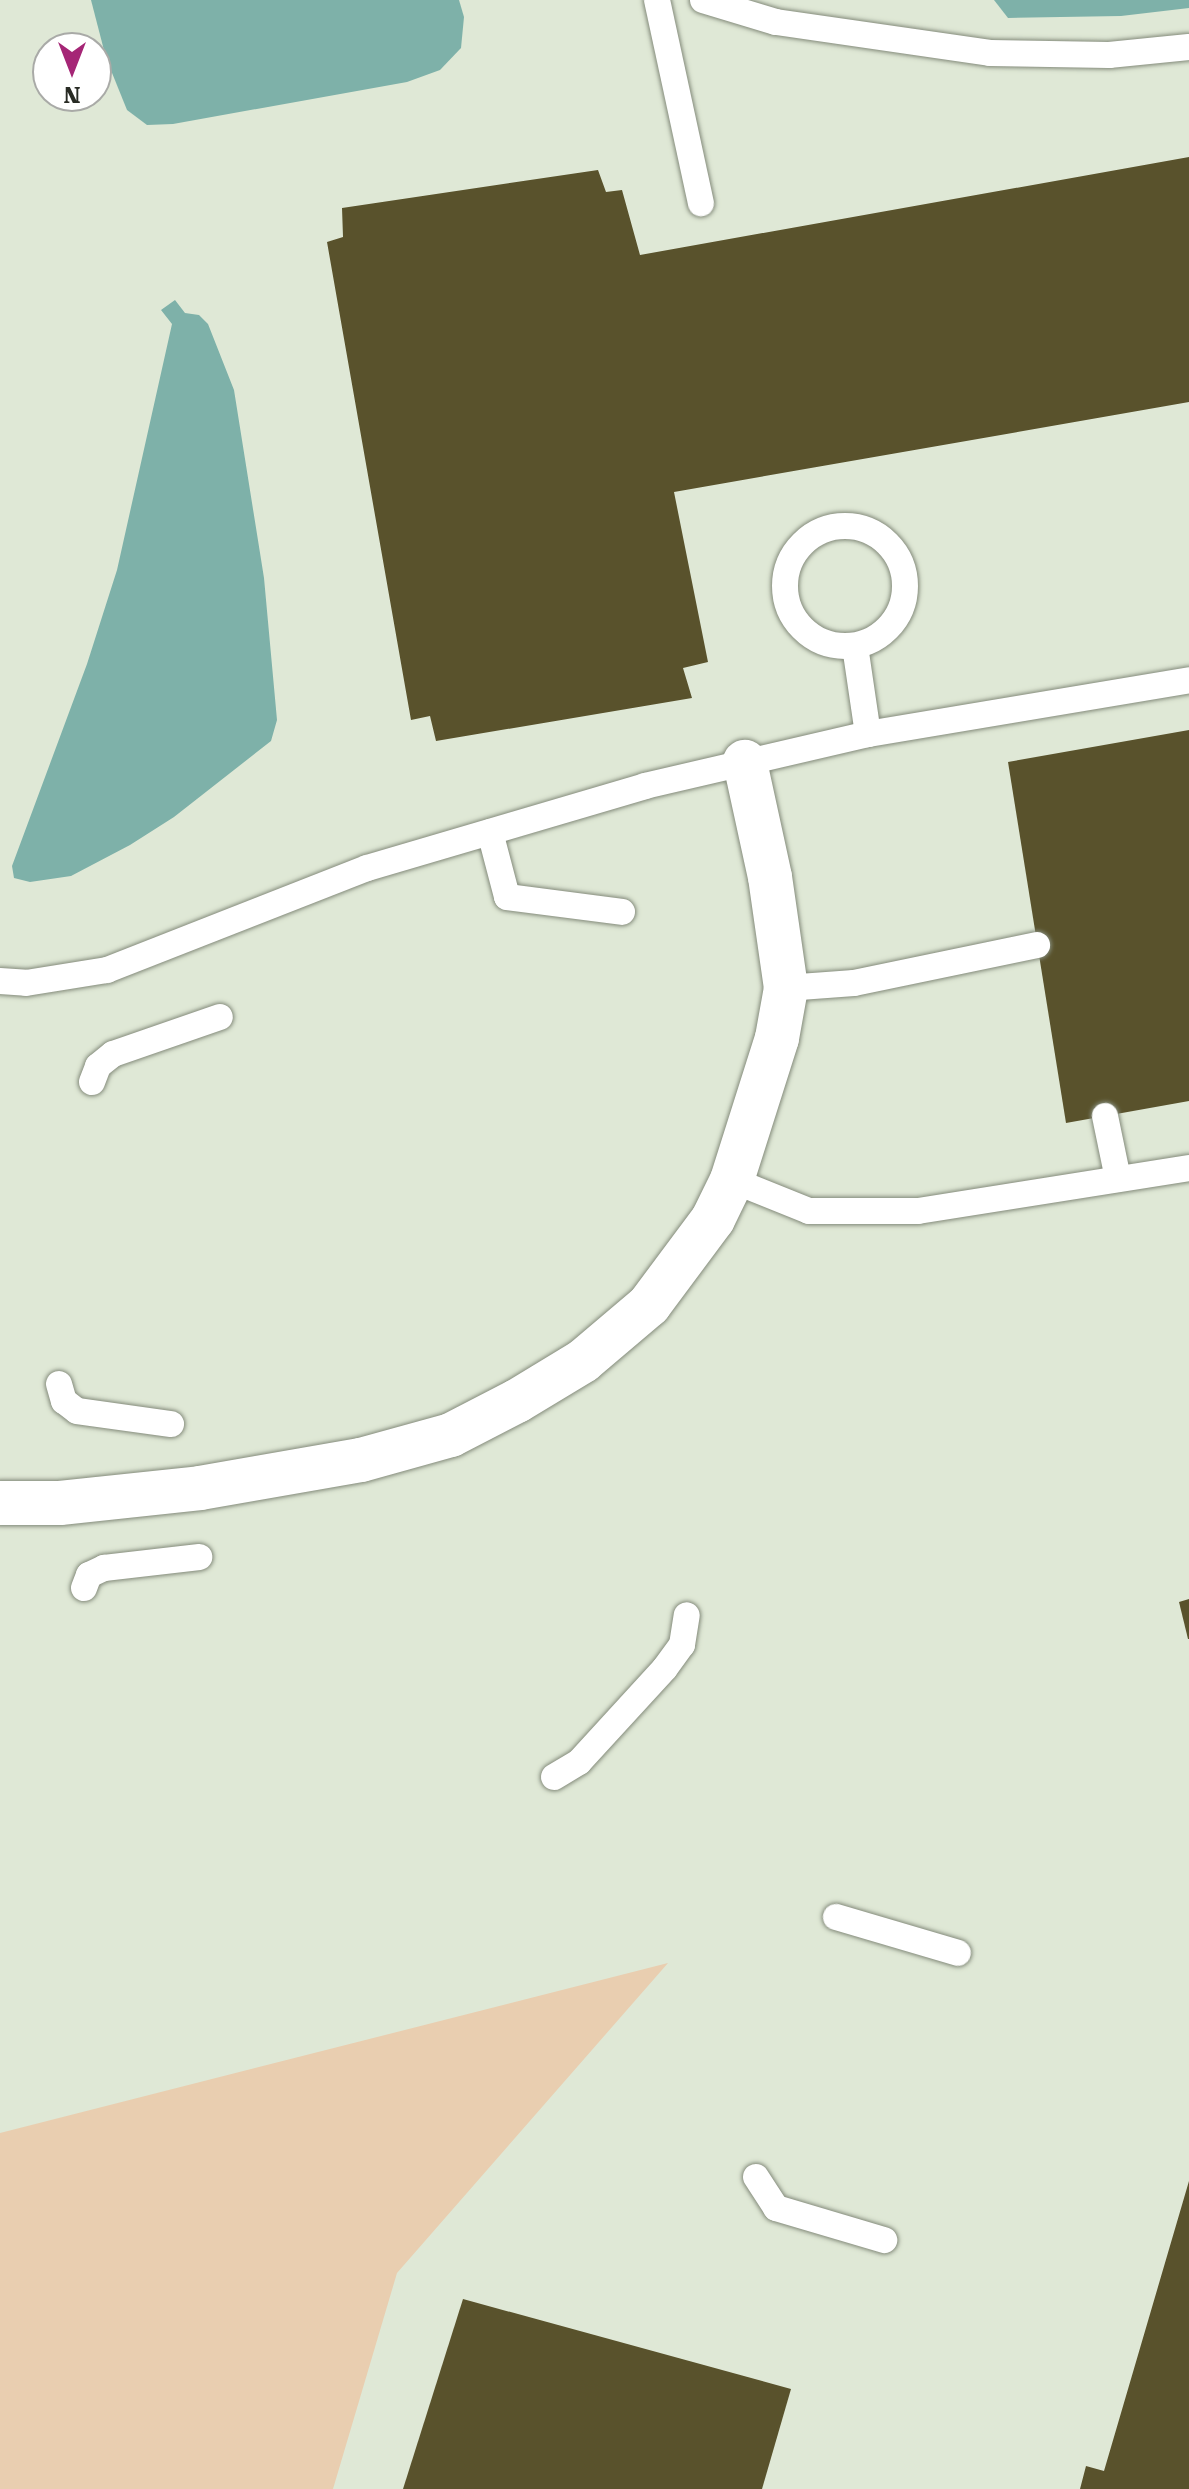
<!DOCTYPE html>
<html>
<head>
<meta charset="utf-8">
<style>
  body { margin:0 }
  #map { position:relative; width:1189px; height:2489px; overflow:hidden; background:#dfe8d6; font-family:"Roboto Serif",serif }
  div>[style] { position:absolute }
  .green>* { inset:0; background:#e9ceb0 }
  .water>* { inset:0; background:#7eb1a9 }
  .building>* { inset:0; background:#59522c }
  .roads { filter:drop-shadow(0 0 2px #848b7b) drop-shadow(0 0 2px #848b7b) }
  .service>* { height:26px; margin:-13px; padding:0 13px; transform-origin:13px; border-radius:13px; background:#fff }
  .service>.ring { margin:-13px; padding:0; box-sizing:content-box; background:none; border:26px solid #fff; border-radius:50% }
  .minor>* { height:44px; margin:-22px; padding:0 22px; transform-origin:22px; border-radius:22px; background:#fff }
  span { translate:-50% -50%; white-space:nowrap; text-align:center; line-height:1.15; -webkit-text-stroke:8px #fff; paint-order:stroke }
  .north { position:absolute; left:32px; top:32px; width:80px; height:80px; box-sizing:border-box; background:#fff; border:2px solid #a9aaa7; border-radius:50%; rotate:180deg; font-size:22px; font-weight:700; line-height:32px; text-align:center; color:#282b24 }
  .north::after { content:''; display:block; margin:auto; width:28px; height:36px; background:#a52676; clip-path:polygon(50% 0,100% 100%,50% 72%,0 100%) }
</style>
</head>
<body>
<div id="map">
  <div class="green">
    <div style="clip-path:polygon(668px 1963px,397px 2273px,333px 2489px,0 2489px,0 2133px)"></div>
  </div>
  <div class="water">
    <div style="clip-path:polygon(91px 0,459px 0,464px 17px,461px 48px,440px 70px,407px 82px,173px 124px,147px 125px,127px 110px,106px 58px)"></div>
    <div style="clip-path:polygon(994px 0,1189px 0,1189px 8px,1121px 16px,1008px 18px)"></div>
    <div style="clip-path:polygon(175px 300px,185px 313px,199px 315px,208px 324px,234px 390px,264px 578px,277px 720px,271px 741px,174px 817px,130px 845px,71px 876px,30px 882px,14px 878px,12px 866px,87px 664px,117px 570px,172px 324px,161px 310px)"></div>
  </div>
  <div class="building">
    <div style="clip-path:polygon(1189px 157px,1189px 402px,674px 492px,708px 662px,683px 668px,692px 698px,436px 741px,430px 716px,411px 720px,327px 242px,343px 237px,342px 208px,598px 170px,606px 192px,622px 190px,640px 255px)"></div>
    <div style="clip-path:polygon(1189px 730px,1189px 1101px,1066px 1123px,1008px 762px)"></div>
    <div style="clip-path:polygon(1189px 1599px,1189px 1639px,1188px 1639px,1179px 1602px)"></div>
    <div style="clip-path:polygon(1189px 2181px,1189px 2489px,1080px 2489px,1086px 2466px,1104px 2471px)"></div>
    <div style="clip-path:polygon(463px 2299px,791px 2389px,762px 2489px,403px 2489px)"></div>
  </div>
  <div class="roads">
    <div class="service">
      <div style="left:657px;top:0;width:208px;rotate:77.8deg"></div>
      <div style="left:703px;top:0;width:76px;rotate:16.8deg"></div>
      <div style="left:776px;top:22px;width:216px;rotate:8.2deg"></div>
      <div style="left:990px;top:53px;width:119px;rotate:1deg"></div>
      <div style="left:1109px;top:55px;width:80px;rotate:-5.7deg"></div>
      <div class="ring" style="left:785px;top:526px;width:94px;height:94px"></div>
      <div style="left:855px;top:646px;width:89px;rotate:81.6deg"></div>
      <div style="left:490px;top:832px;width:67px;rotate:75.3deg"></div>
      <div style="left:507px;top:897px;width:116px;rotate:7.4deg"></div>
      <div style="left:0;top:981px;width:26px;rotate:4deg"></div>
      <div style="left:26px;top:983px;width:82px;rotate:-9.1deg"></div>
      <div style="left:107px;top:970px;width:279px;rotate:-21.4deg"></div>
      <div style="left:367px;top:868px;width:290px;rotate:-16.4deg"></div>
      <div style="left:645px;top:786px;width:229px;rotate:-13.1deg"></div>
      <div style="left:868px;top:734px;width:326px;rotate:-9.5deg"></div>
      <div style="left:786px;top:988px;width:68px;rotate:-4.2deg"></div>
      <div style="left:854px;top:983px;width:187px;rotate:-11.7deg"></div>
      <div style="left:92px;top:1082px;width:17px;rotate:-69deg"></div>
      <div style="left:98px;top:1066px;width:19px;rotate:-39deg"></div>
      <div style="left:113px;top:1054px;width:113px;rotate:-19.1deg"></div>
      <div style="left:1105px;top:1116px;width:64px;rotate:78.3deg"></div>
      <div style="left:732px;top:1180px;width:83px;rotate:21.9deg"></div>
      <div style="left:809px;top:1211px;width:109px"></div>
      <div style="left:918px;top:1211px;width:274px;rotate:-9deg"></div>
      <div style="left:59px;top:1384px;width:18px;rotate:74deg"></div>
      <div style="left:64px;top:1401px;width:16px;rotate:38deg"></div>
      <div style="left:77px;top:1411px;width:95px;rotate:7.9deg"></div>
      <div style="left:84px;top:1588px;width:14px;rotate:-69deg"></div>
      <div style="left:89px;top:1575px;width:17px;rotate:-25deg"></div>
      <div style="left:104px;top:1568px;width:96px;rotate:-6.6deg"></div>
      <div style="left:554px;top:1777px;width:29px;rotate:-31deg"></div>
      <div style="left:579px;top:1762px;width:127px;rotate:-47.5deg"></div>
      <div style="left:665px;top:1668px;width:29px;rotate:-54deg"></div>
      <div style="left:682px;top:1645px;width:30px;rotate:-81deg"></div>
      <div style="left:836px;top:1917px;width:127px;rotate:16.4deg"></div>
      <div style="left:756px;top:2177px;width:37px;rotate:57deg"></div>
      <div style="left:776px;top:2208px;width:113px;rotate:16.5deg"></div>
    </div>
    <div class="minor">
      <div style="left:0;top:1503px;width:60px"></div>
      <div style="left:60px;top:1503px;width:141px;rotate:-6.1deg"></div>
      <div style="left:200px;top:1488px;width:163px;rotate:-9.9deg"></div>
      <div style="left:361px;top:1460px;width:93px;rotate:-15.5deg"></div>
      <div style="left:451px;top:1435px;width:74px;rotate:-27.3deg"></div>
      <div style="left:517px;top:1401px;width:77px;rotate:-31.2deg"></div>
      <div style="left:583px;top:1361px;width:87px;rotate:-40.3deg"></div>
      <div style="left:649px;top:1305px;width:107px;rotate:-53.3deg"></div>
      <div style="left:713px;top:1219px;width:43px;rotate:-64deg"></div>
      <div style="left:732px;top:1180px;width:149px;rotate:-72.4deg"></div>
      <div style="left:777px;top:1038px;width:51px;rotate:-79.8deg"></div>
      <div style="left:786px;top:988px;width:112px;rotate:-98.2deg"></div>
      <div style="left:770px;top:877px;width:118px;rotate:-102.3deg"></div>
    </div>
  </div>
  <div class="north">N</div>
</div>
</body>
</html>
